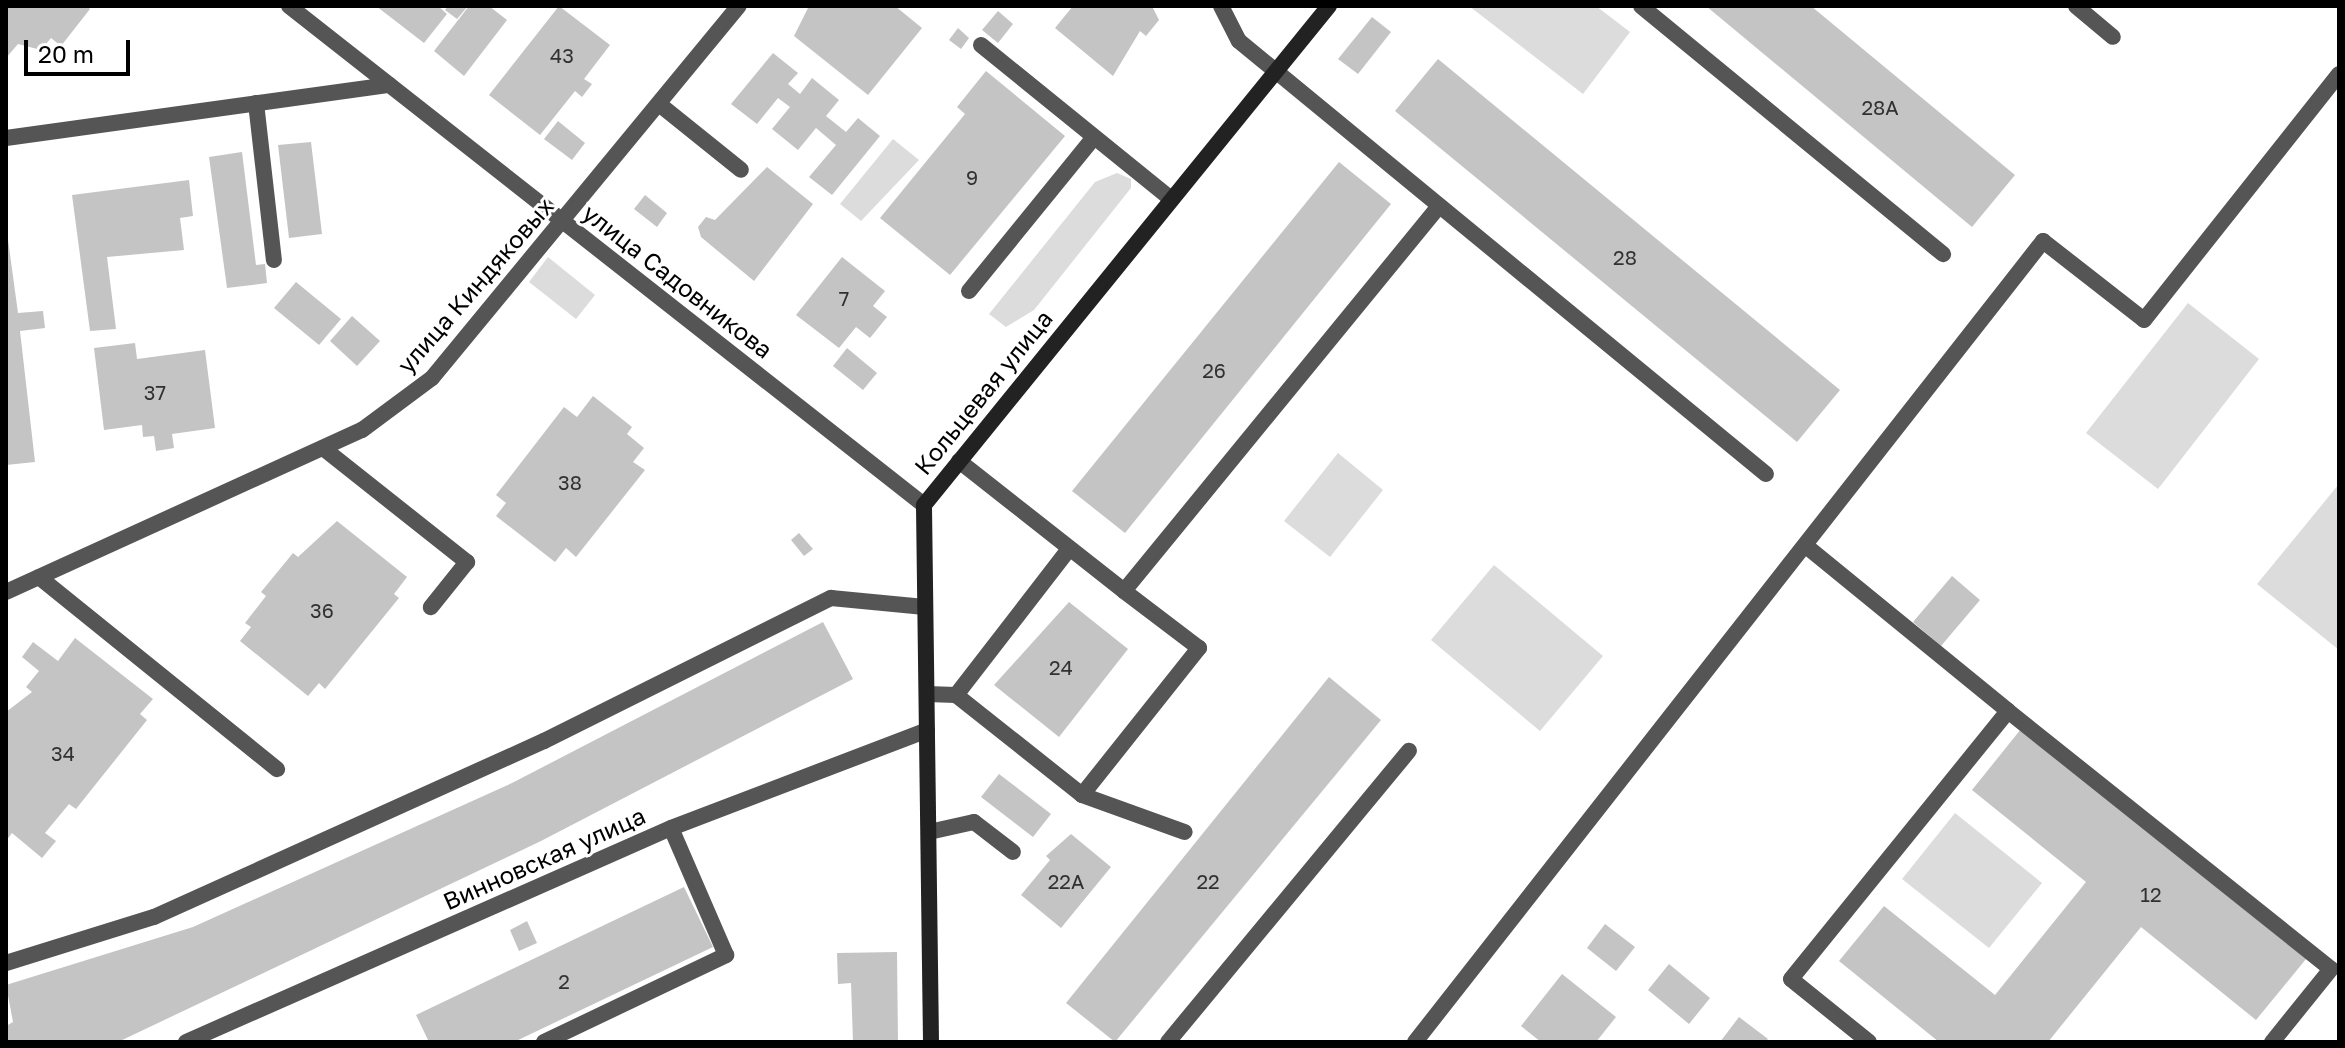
<!DOCTYPE html>
<html>
<head>
<meta charset="utf-8">
<style>
  body { margin:0 }
  #map { position:relative; width:2345px; height:1048px; overflow:hidden; background:#fff; font-family:"Golos Text",sans-serif }
  div>[style] { position:absolute }
  .green>* { inset:0; background:#dcdcdc }
  .building>* { inset:0; background:#c4c4c4 }
  .lane>* { height:16px; margin:-8px; padding:0 8px; transform-origin:8px; border-radius:8px; background:#555 }
  .street>* { height:16px; margin:-8px; padding:0 8px; transform-origin:8px; border-radius:8px; background:#555 }
  .secondary>* { height:16px; margin:-8px; padding:0 8px; transform-origin:8px; border-radius:8px; background:#222 }
  span { translate:-50% -50%; white-space:nowrap; text-align:center; line-height:1.15; -webkit-text-stroke:6px #fff; paint-order:stroke }
  .number-label { font-size:20px; color:#313131 }
  .number-label span { -webkit-text-stroke-width:0 }
  .street-label { font-size:24px; color:#000 }
  .frame { position:absolute; inset:0; border:8px solid #000; pointer-events:none }
  .scale { position:absolute; left:24px; top:40px; width:106px; height:36px; box-sizing:border-box; border:4px solid #000; border-top:0; padding-left:10px; font-size:24px; line-height:28px; white-space:nowrap; color:#000; -webkit-text-stroke:6px #fff; paint-order:stroke }
</style>
</head>
<body>
<div id="map">
  <div class="green">
    <div style="clip-path:polygon(1469px 6px,1596px 6px,1630px 32px,1583px 94px)"></div>
    <div style="clip-path:polygon(893px 139px,919px 160px,861px 221px,840px 204px)"></div>
    <div style="clip-path:polygon(1117px 173px,1131px 179px,1131px 188px,1034px 310px,1006px 327px,989px 314px,1095px 182px)"></div>
    <div style="clip-path:polygon(548px 257px,595px 295px,576px 319px,529px 282px)"></div>
    <div style="clip-path:polygon(2188px 303px,2259px 359px,2158px 489px,2086px 433px)"></div>
    <div style="clip-path:polygon(1338px 453px,1383px 490px,1330px 557px,1284px 521px)"></div>
    <div style="clip-path:polygon(2339px 484px,2339px 650px,2257px 584px)"></div>
    <div style="clip-path:polygon(1494px 565px,1603px 656px,1540px 731px,1431px 640px)"></div>
    <div style="clip-path:polygon(1955px 813px,2042px 883px,1989px 948px,1902px 879px)"></div>
  </div>
  <div class="building">
    <div style="clip-path:polygon(6px 6px,87px 6px,90px 9px,61px 46px,51px 38px,41px 50px,18px 44px,6px 58px)"></div>
    <div style="clip-path:polygon(376px 6px,438px 6px,447px 14px,424px 43px)"></div>
    <div style="clip-path:polygon(448px 6px,468px 6px,457px 19px,445px 10px)"></div>
    <div style="clip-path:polygon(469px 6px,489px 6px,507px 20px,464px 76px,434px 51px)"></div>
    <div style="clip-path:polygon(559px 6px,610px 45px,584px 79px,592px 84px,582px 97px,575px 91px,540px 135px,489px 95px)"></div>
    <div style="clip-path:polygon(809px 6px,895px 6px,922px 28px,868px 95px,794px 36px)"></div>
    <div style="clip-path:polygon(1073px 6px,1152px 6px,1159px 20px,1146px 36px,1140px 31px,1113px 76px,1055px 28px)"></div>
    <div style="clip-path:polygon(1706px 6px,1811px 6px,2015px 175px,1972px 227px)"></div>
    <div style="clip-path:polygon(998px 11px,1013px 24px,998px 43px,982px 30px)"></div>
    <div style="clip-path:polygon(1372px 17px,1391px 32px,1358px 74px,1338px 59px)"></div>
    <div style="clip-path:polygon(958px 28px,969px 38px,961px 49px,949px 40px)"></div>
    <div style="clip-path:polygon(773px 53px,798px 73px,788px 84px,800px 94px,812px 78px,839px 100px,826px 116px,846px 132px,858px 118px,880px 136px,832px 195px,809px 177px,836px 145px,816px 128px,798px 150px,772px 129px,790px 107px,778px 98px,757px 124px,731px 104px)"></div>
    <div style="clip-path:polygon(1438px 59px,1840px 390px,1797px 442px,1395px 111px)"></div>
    <div style="clip-path:polygon(986px 71px,1065px 136px,950px 275px,880px 218px,965px 114px,957px 107px)"></div>
    <div style="clip-path:polygon(558px 121px,585px 143px,572px 160px,544px 139px)"></div>
    <div style="clip-path:polygon(311px 142px,322px 234px,289px 238px,278px 145px)"></div>
    <div style="clip-path:polygon(242px 152px,256px 265px,265px 264px,267px 283px,227px 288px,209px 157px)"></div>
    <div style="clip-path:polygon(1339px 162px,1391px 204px,1125px 533px,1072px 491px)"></div>
    <div style="clip-path:polygon(767px 167px,813px 204px,754px 281px,701px 237px,698px 227px,706px 217px,715px 220px)"></div>
    <div style="clip-path:polygon(189px 180px,193px 216px,180px 218px,184px 250px,107px 257px,116px 329px,90px 331px,72px 195px)"></div>
    <div style="clip-path:polygon(645px 195px,667px 213px,657px 227px,634px 209px)"></div>
    <div style="clip-path:polygon(6px 225px,18px 313px,43px 311px,45px 328px,20px 331px,35px 462px,6px 465px)"></div>
    <div style="clip-path:polygon(842px 257px,885px 291px,873px 306px,887px 317px,870px 338px,856px 327px,839px 348px,796px 315px)"></div>
    <div style="clip-path:polygon(296px 282px,341px 319px,319px 345px,274px 308px)"></div>
    <div style="clip-path:polygon(352px 316px,380px 341px,357px 366px,330px 341px)"></div>
    <div style="clip-path:polygon(135px 343px,137px 359px,205px 350px,215px 428px,172px 434px,174px 448px,156px 451px,154px 436px,143px 437px,142px 425px,104px 430px,94px 348px)"></div>
    <div style="clip-path:polygon(847px 348px,877px 373px,863px 390px,833px 366px)"></div>
    <div style="clip-path:polygon(593px 396px,632px 427px,627px 434px,644px 448px,633px 462px,645px 470px,576px 557px,566px 548px,555px 562px,496px 516px,506px 503px,496px 495px,564px 407px,577px 417px)"></div>
    <div style="clip-path:polygon(337px 521px,407px 577px,394px 594px,399px 598px,325px 689px,319px 683px,308px 696px,240px 641px,251px 627px,245px 623px,266px 596px,261px 592px,293px 553px,298px 557px)"></div>
    <div style="clip-path:polygon(799px 533px,813px 549px,804px 556px,791px 540px)"></div>
    <div style="clip-path:polygon(1952px 576px,1980px 600px,1941px 646px,1913px 622px)"></div>
    <div style="clip-path:polygon(1069px 602px,1128px 649px,1059px 737px,994px 685px)"></div>
    <div style="clip-path:polygon(823px 622px,853px 679px,541px 841px,118px 1042px,6px 1042px,6px 1026px,13px 1022px,6px 985px,193px 927px,512px 783px)"></div>
    <div style="clip-path:polygon(75px 638px,153px 699px,140px 714px,147px 720px,76px 809px,69px 804px,45px 833px,56px 841px,42px 858px,12px 833px,6px 841px,6px 712px,32px 692px,26px 687px,39px 671px,22px 657px,33px 642px,58px 661px)"></div>
    <div style="clip-path:polygon(1329px 677px,1381px 720px,1115px 1042px,1066px 1003px)"></div>
    <div style="clip-path:polygon(2021px 729px,2306px 959px,2256px 1020px,2141px 927px,2048px 1042px,1939px 1042px,1839px 961px,1884px 906px,1995px 995px,2086px 882px,1972px 790px)"></div>
    <div style="clip-path:polygon(999px 774px,1051px 814px,1033px 837px,981px 797px)"></div>
    <div style="clip-path:polygon(1071px 834px,1111px 867px,1061px 928px,1021px 895px,1050px 860px,1046px 856px)"></div>
    <div style="clip-path:polygon(684px 887px,713px 947px,514px 1042px,429px 1042px,416px 1015px)"></div>
    <div style="clip-path:polygon(527px 921px,537px 943px,519px 951px,510px 930px)"></div>
    <div style="clip-path:polygon(1605px 924px,1635px 947px,1616px 971px,1587px 948px)"></div>
    <div style="clip-path:polygon(897px 952px,898px 1042px,853px 1042px,851px 983px,838px 984px,837px 953px)"></div>
    <div style="clip-path:polygon(1669px 964px,1710px 998px,1689px 1024px,1648px 990px)"></div>
    <div style="clip-path:polygon(1562px 974px,1616px 1017px,1596px 1042px,1541px 1042px,1521px 1026px)"></div>
    <div style="clip-path:polygon(1739px 1017px,1768px 1039px,1765px 1042px,1720px 1042px)"></div>
  </div>
  <div class="lane">
    <div style="left:1221px;top:6px;width:39px;rotate:63deg"></div>
    <div style="left:1239px;top:41px;width:682px;rotate:39.41deg"></div>
    <div style="left:1641px;top:6px;width:391px;rotate:39.4deg"></div>
    <div style="left:2076px;top:6px;width:48px;rotate:40deg"></div>
    <div style="left:981px;top:45px;width:245px;rotate:39deg"></div>
    <div style="left:256px;top:103px;width:158px;rotate:83.5deg"></div>
    <div style="left:659px;top:104px;width:105px;rotate:38.8deg"></div>
    <div style="left:969px;top:291px;width:198px;rotate:-50.9deg"></div>
    <div style="left:323px;top:448px;width:184px;rotate:38.4deg"></div>
    <div style="left:467px;top:562px;width:58px;rotate:128.7deg"></div>
    <div style="left:959px;top:461px;width:210px;rotate:38.2deg"></div>
    <div style="left:1124px;top:591px;width:497px;rotate:-50.7deg"></div>
    <div style="left:1806px;top:546px;width:261px;rotate:39.2deg"></div>
    <div style="left:1069px;top:549px;width:185px;rotate:127.7deg"></div>
    <div style="left:956px;top:695px;width:161px;rotate:38.4deg"></div>
    <div style="left:1082px;top:795px;width:109px;rotate:19.8deg"></div>
    <div style="left:39px;top:577px;width:306px;rotate:38.9deg"></div>
    <div style="left:927px;top:694px;width:29px;rotate:2deg"></div>
    <div style="left:1082px;top:795px;width:188px;rotate:-51.5deg"></div>
    <div style="left:1199px;top:648px;width:94px;rotate:-142.8deg"></div>
    <div style="left:929px;top:832px;width:46px;rotate:-12.5deg"></div>
    <div style="left:974px;top:822px;width:49px;rotate:37.6deg"></div>
    <div style="left:6px;top:963px;width:155px;rotate:-17.3deg"></div>
    <div style="left:154px;top:917px;width:428px;rotate:-24.3deg"></div>
    <div style="left:544px;top:741px;width:321px;rotate:-26.5deg"></div>
    <div style="left:831px;top:598px;width:94px;rotate:5.5deg"></div>
    <div style="left:544px;top:1042px;width:202px;rotate:-25.5deg"></div>
    <div style="left:726px;top:955px;width:138px;rotate:-113.4deg"></div>
    <div style="left:1168px;top:1042px;width:378px;rotate:-50.4deg"></div>
    <div style="left:1415px;top:1042px;width:1018px;rotate:-51.9deg"></div>
    <div style="left:2043px;top:241px;width:128px;rotate:38deg"></div>
    <div style="left:2144px;top:320px;width:314px;rotate:-51.6deg"></div>
    <div style="left:1869px;top:1042px;width:100px;rotate:-141.1deg"></div>
    <div style="left:1791px;top:979px;width:345px;rotate:-51deg"></div>
    <div style="left:2008px;top:711px;width:413px;rotate:38.6deg"></div>
    <div style="left:2331px;top:969px;width:94px;rotate:128.9deg"></div>
  </div>
  <div class="street">
    <div style="left:289px;top:6px;width:808px;rotate:38.16deg"></div>
    <div style="left:6px;top:138px;width:387px;rotate:-7.9deg"></div>
    <div style="left:6px;top:592px;width:391px;rotate:-24.5deg"></div>
    <div style="left:362px;top:430px;width:87px;rotate:-36.6deg"></div>
    <div style="left:432px;top:378px;width:482px;rotate:-50.5deg"></div>
    <div style="left:186px;top:1042px;width:530px;rotate:-23.81deg"></div>
    <div style="left:671px;top:828px;width:274px;rotate:-20.9deg"></div>
  </div>
  <div class="secondary">
    <div style="left:931px;top:1042px;width:537px;rotate:-90.75deg"></div>
    <div style="left:924px;top:505px;width:643px;rotate:-50.94deg"></div>
  </div>
  <div class="number-label">
    <span style="left:562px;top:55px">43</span>
    <span style="left:1880px;top:107px">28А</span>
    <span style="left:972px;top:177px">9</span>
    <span style="left:1625px;top:257px">28</span>
    <span style="left:844px;top:298px">7</span>
    <span style="left:1214px;top:370px">26</span>
    <span style="left:155px;top:392px">37</span>
    <span style="left:570px;top:482px">38</span>
    <span style="left:322px;top:610px">36</span>
    <span style="left:1061px;top:667px">24</span>
    <span style="left:63px;top:753px">34</span>
    <span style="left:1066px;top:881px">22А</span>
    <span style="left:1208px;top:881px">22</span>
    <span style="left:2151px;top:894px">12</span>
    <span style="left:564px;top:981px">2</span>
  </div>
  <div class="street-label">
    <span style="left:678px;top:281px;rotate:38deg">улица Садовникова</span>
    <span style="left:475px;top:285px;rotate:-49deg">улица Киндяковых</span>
    <span style="left:983px;top:392px;rotate:-51deg">Кольцевая улица</span>
    <span style="left:544px;top:858px;rotate:-24deg">Винновская улица</span>
  </div>
  <div class="frame"></div>
  <div class="scale">20 m</div>
</div>
</body>
</html>
